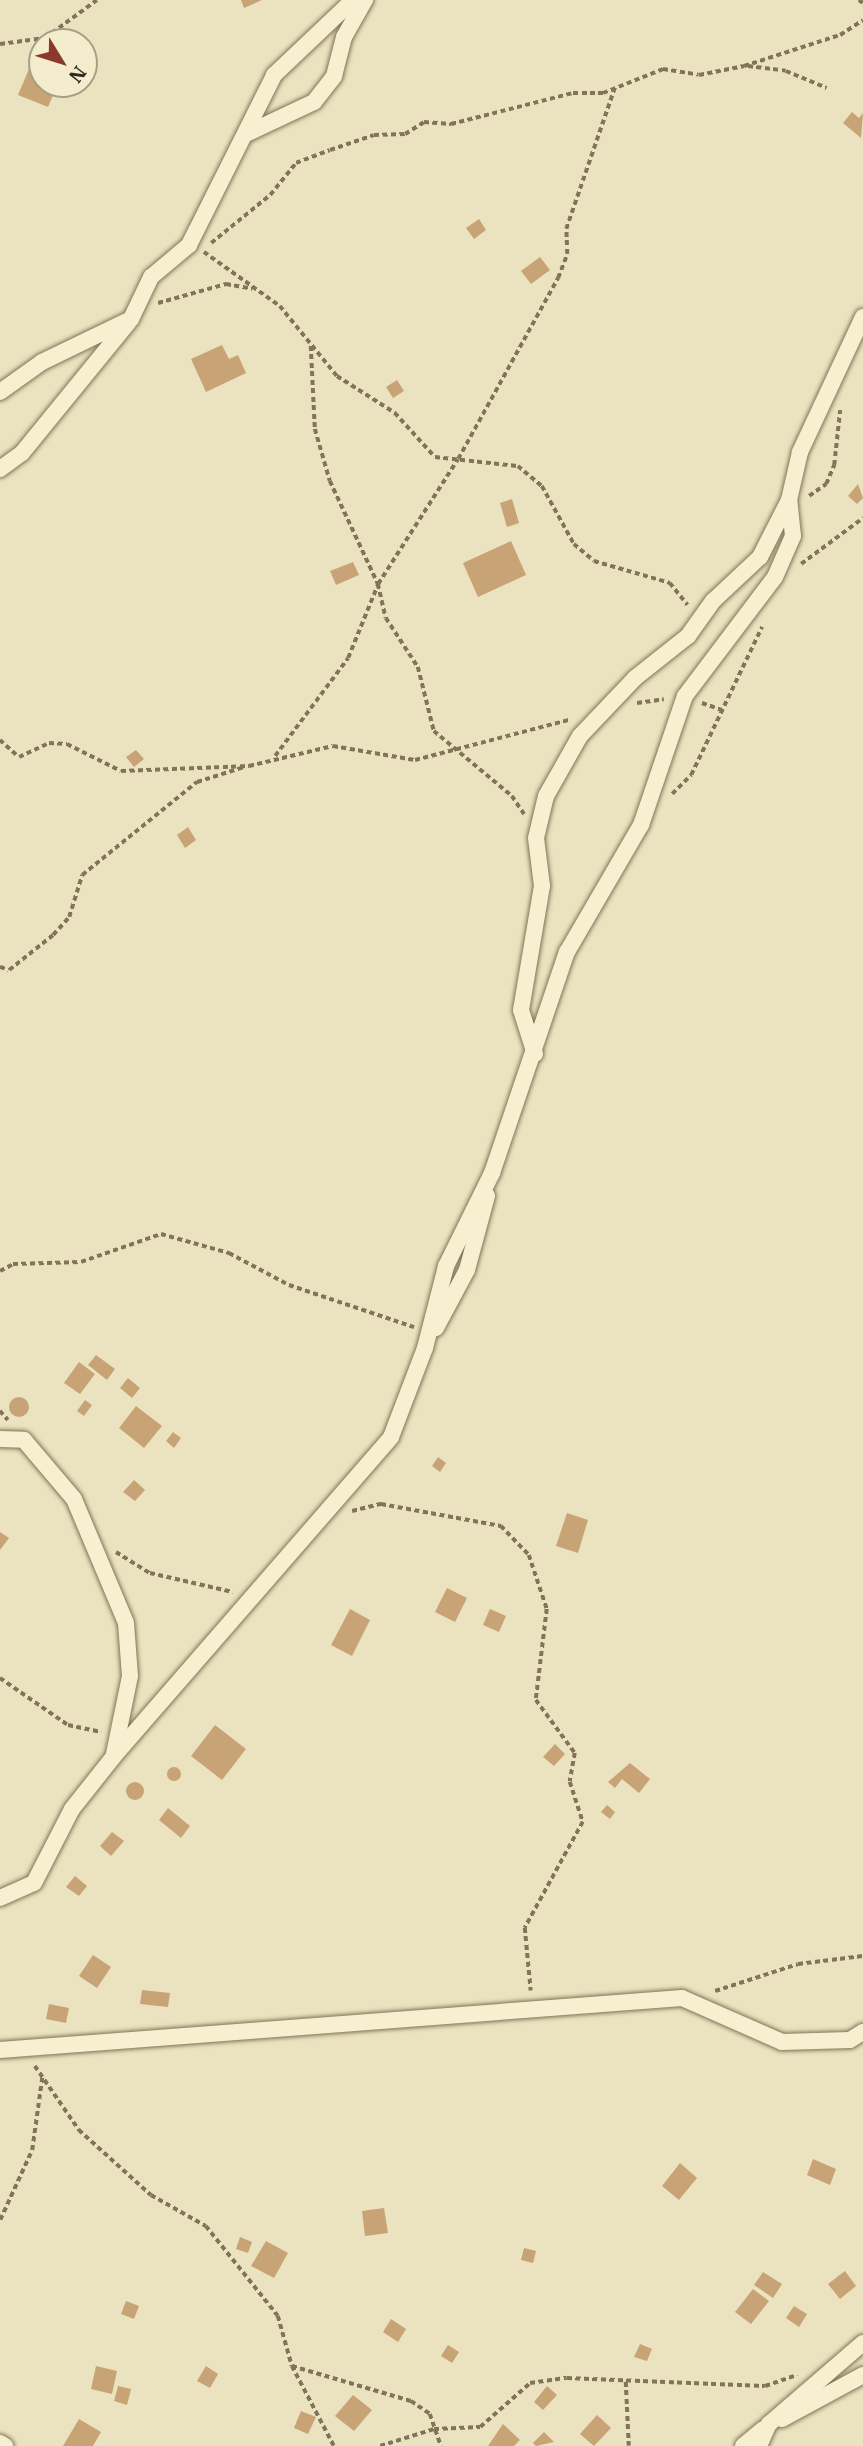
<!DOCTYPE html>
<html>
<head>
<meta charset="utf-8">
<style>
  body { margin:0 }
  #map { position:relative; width:863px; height:2446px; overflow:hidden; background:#ebe3bf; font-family:"IBM Plex Serif",serif }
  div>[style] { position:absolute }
  .building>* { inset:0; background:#c7a376 }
  .round { border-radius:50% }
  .path>* { height:3.5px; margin-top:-1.75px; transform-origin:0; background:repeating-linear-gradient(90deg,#827458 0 5px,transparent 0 8.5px) }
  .roads { filter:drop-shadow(0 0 2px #827458) drop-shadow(0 0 2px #827458) }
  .street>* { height:16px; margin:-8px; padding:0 8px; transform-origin:8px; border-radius:8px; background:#f6f0d1 }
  span { translate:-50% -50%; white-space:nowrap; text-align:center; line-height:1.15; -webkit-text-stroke:6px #f3edce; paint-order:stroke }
  .north { position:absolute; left:28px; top:28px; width:70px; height:70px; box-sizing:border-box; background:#f3edce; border:2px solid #a69f87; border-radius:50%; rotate:128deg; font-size:19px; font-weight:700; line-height:28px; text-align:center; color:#322a1c }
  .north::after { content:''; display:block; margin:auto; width:24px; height:32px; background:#8d382c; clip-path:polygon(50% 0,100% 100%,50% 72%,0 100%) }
</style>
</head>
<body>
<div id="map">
  <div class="building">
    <div style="clip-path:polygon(241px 0,262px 0,244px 8px)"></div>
    <div style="clip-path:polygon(37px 50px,42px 84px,58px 84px,48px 107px,18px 95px)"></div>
    <div style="clip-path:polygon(852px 112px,859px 118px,863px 113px,861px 138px,843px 123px)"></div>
    <div style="clip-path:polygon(479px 219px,486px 230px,474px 239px,466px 228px)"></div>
    <div style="clip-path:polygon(540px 257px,550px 270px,531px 284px,521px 271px)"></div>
    <div style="clip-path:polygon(222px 345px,229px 359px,238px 355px,246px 373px,206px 392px,191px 359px)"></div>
    <div style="clip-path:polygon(397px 380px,404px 391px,393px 398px,386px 387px)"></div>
    <div style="clip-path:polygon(858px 484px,863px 498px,857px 504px,848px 496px)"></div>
    <div style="clip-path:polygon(512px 499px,519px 523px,507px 527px,500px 503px)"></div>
    <div style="clip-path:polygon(511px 541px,526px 575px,478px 597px,463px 563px)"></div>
    <div style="clip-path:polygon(353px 562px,359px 575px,336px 585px,330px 571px)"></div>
    <div style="clip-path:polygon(136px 750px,144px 759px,134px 767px,126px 757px)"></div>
    <div style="clip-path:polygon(188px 827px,196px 840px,185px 848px,177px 835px)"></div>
    <div style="clip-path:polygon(96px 1355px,115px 1369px,107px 1380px,88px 1365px)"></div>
    <div style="clip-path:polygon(79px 1362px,95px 1374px,80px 1394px,64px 1383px)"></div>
    <div style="clip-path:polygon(128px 1378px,140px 1388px,132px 1398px,120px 1388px)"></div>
    <div class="round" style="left:9px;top:1397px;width:20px;height:20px"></div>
    <div style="clip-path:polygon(85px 1400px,92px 1405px,84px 1416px,77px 1411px)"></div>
    <div style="clip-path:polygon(136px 1406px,162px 1426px,144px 1448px,119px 1428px)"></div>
    <div style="clip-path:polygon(173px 1432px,181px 1438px,174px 1448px,166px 1441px)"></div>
    <div style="clip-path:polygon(438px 1457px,446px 1463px,440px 1472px,432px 1466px)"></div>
    <div style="clip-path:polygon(134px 1480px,145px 1490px,135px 1501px,123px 1492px)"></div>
    <div style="clip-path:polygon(567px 1513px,588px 1520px,578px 1553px,556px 1546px)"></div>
    <div style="clip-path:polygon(0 1532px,9px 1538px,0 1550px)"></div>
    <div style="clip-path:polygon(447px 1588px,467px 1598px,455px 1622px,435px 1612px)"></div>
    <div style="clip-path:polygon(350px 1609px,370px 1620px,352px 1656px,331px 1645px)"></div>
    <div style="clip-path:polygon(490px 1609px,506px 1616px,499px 1632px,483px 1625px)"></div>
    <div style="clip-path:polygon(215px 1725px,246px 1749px,222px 1780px,191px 1756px)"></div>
    <div style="clip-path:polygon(555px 1744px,565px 1754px,554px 1766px,543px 1757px)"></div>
    <div style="clip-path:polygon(630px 1763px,650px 1779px,639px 1793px,622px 1779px,615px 1788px,608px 1782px)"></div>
    <div class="round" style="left:167px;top:1767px;width:14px;height:14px"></div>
    <div class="round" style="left:126px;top:1782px;width:18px;height:18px"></div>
    <div style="clip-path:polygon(607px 1805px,615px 1812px,610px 1819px,601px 1812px)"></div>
    <div style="clip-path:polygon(168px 1808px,190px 1826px,181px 1838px,159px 1820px)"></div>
    <div style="clip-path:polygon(112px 1832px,124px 1841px,111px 1856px,100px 1846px)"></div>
    <div style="clip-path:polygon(75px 1876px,87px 1886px,79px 1896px,66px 1887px)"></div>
    <div style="clip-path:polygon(93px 1955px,111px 1967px,97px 1988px,79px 1976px)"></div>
    <div style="clip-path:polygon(142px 1990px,170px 1993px,168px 2007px,140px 2004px)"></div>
    <div style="clip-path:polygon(49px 2004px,69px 2008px,66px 2023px,46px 2019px)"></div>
    <div style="clip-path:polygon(813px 2159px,836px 2169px,830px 2185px,807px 2175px)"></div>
    <div style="clip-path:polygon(680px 2163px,697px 2178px,679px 2200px,662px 2186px)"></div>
    <div style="clip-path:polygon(384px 2208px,388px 2233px,365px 2236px,362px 2211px)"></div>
    <div style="clip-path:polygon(240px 2237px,252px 2242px,248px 2253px,236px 2249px)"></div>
    <div style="clip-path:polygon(266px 2241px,288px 2253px,274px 2278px,251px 2266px)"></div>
    <div style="clip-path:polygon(524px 2248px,536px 2251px,533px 2263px,521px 2260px)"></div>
    <div style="clip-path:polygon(845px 2271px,856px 2286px,840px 2299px,828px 2284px)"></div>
    <div style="clip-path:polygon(763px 2272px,782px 2284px,773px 2298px,754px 2285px)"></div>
    <div style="clip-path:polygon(753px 2289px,769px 2301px,751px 2324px,735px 2312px)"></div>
    <div style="clip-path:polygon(126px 2301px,139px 2306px,134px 2319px,121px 2314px)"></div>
    <div style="clip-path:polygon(794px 2306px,807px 2314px,799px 2327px,786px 2318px)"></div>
    <div style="clip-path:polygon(391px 2319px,406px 2329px,398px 2342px,383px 2332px)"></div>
    <div style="clip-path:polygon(640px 2344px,652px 2349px,647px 2361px,634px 2357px)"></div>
    <div style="clip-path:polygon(448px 2345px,459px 2352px,452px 2363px,441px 2356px)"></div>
    <div style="clip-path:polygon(96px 2366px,117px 2371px,112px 2394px,91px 2389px)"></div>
    <div style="clip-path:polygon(206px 2366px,218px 2374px,210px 2388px,197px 2381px)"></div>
    <div style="clip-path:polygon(118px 2386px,131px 2389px,127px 2405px,114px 2401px)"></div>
    <div style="clip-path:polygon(547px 2386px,557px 2395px,543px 2410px,534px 2402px)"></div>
    <div style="clip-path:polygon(353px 2395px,372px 2410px,354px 2431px,335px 2416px)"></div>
    <div style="clip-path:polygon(301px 2411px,316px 2417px,308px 2434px,294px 2428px)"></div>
    <div style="clip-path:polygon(597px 2415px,611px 2428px,594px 2446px,580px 2434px)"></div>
    <div style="clip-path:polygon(79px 2419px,101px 2432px,93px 2446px,63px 2446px)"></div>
    <div style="clip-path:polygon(503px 2424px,520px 2440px,514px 2446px,488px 2446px)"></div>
    <div style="clip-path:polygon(544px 2432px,554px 2442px,536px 2446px,533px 2443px)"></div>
  </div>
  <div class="path">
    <div style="left:859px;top:0;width:5px;rotate:37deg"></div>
    <div style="left:0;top:44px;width:45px;rotate:-7.6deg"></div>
    <div style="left:45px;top:38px;width:64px;rotate:-36.2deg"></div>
    <div style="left:748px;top:66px;width:38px;rotate:7deg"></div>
    <div style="left:786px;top:71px;width:44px;rotate:22.5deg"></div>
    <div style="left:211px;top:243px;width:76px;rotate:-39.1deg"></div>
    <div style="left:270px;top:195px;width:41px;rotate:-50.9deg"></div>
    <div style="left:296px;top:163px;width:36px;rotate:-21deg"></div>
    <div style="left:330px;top:150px;width:46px;rotate:-18.8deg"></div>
    <div style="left:374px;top:135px;width:31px;rotate:-2deg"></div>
    <div style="left:405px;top:134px;width:22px;rotate:-32deg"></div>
    <div style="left:424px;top:122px;width:27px;rotate:4deg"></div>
    <div style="left:451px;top:124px;width:126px;rotate:-14.3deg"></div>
    <div style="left:573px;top:93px;width:30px"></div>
    <div style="left:603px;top:93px;width:65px;rotate:-21.8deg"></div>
    <div style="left:663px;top:69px;width:36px;rotate:9deg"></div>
    <div style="left:699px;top:75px;width:46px;rotate:-11.3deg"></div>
    <div style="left:744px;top:66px;width:101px;rotate:-17.9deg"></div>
    <div style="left:840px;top:35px;width:27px;rotate:-33deg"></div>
    <div style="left:204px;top:252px;width:93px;rotate:35.4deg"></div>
    <div style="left:280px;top:306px;width:90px;rotate:50.8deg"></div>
    <div style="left:337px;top:376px;width:69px;rotate:32.5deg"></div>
    <div style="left:395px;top:413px;width:59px;rotate:47.7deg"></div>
    <div style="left:435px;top:457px;width:83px;rotate:6.2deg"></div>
    <div style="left:518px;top:466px;width:31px;rotate:40deg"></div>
    <div style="left:542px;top:486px;width:66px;rotate:61.1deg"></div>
    <div style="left:574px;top:544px;width:26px;rotate:40deg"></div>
    <div style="left:594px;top:561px;width:79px;rotate:16.1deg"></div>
    <div style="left:670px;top:583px;width:28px;rotate:51deg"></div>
    <div style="left:158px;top:303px;width:71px;rotate:-15.6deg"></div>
    <div style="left:226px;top:284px;width:27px;rotate:10deg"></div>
    <div style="left:311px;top:346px;width:83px;rotate:87.2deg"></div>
    <div style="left:315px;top:429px;width:54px;rotate:73.9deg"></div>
    <div style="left:330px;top:481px;width:114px;rotate:65deg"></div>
    <div style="left:378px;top:584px;width:35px;rotate:77deg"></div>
    <div style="left:386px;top:618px;width:59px;rotate:56.9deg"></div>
    <div style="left:418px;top:667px;width:66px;rotate:76deg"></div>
    <div style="left:434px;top:731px;width:102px;rotate:39.8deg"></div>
    <div style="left:512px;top:796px;width:22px;rotate:56deg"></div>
    <div style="left:809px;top:496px;width:21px;rotate:-35deg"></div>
    <div style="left:826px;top:484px;width:21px;rotate:-67deg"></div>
    <div style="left:834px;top:465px;width:55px;rotate:-83.8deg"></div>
    <div style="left:801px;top:564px;width:77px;rotate:-36.6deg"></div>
    <div style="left:637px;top:703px;width:27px;rotate:-8deg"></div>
    <div style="left:702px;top:703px;width:21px;rotate:19deg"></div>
    <div style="left:0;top:740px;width:25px;rotate:42deg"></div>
    <div style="left:19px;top:757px;width:33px;rotate:-25deg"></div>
    <div style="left:49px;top:743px;width:18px;rotate:3deg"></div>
    <div style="left:67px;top:744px;width:60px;rotate:26.6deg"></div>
    <div style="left:121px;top:771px;width:128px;rotate:-2.2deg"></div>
    <div style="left:249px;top:766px;width:86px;rotate:-13.4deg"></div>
    <div style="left:333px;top:746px;width:83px;rotate:9.7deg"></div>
    <div style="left:415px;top:760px;width:159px;rotate:-14.6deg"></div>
    <div style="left:275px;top:756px;width:122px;rotate:-53.3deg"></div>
    <div style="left:348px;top:658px;width:80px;rotate:-67.9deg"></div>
    <div style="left:378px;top:584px;width:148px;rotate:-57.4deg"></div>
    <div style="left:458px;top:459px;width:207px;rotate:-61.1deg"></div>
    <div style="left:558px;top:278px;width:26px;rotate:-69deg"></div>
    <div style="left:567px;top:254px;width:25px;rotate:-92deg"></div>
    <div style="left:566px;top:229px;width:150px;rotate:-71deg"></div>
    <div style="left:672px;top:794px;width:27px;rotate:-45deg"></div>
    <div style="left:691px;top:775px;width:164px;rotate:-64.4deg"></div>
    <div style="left:0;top:967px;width:9px;rotate:18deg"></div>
    <div style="left:9px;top:970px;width:56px;rotate:-38.5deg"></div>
    <div style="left:53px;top:935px;width:24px;rotate:-48deg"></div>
    <div style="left:69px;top:917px;width:44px;rotate:-72.8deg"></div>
    <div style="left:82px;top:875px;width:148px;rotate:-39deg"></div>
    <div style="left:197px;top:782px;width:49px;rotate:-17.7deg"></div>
    <div style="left:0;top:1271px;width:15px;rotate:-28deg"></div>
    <div style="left:13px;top:1264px;width:68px;rotate:-1.7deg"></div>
    <div style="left:81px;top:1262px;width:85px;rotate:-19.3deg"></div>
    <div style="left:161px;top:1234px;width:71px;rotate:15.6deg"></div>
    <div style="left:229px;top:1253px;width:68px;rotate:28.1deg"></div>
    <div style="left:289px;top:1285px;width:132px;rotate:18.6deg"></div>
    <div style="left:0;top:1411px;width:12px;rotate:48deg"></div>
    <div style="left:352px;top:1511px;width:30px;rotate:-14deg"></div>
    <div style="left:381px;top:1504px;width:122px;rotate:10.4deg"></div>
    <div style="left:501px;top:1526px;width:40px;rotate:46deg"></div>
    <div style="left:529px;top:1555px;width:57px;rotate:71.6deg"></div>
    <div style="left:547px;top:1609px;width:92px;rotate:96.9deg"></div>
    <div style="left:536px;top:1700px;width:66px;rotate:53.7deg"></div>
    <div style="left:575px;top:1753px;width:29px;rotate:100deg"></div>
    <div style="left:570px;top:1782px;width:42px;rotate:72deg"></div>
    <div style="left:583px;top:1822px;width:121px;rotate:118.7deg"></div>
    <div style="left:525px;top:1928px;width:63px;rotate:84.6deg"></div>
    <div style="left:116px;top:1552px;width:40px;rotate:32deg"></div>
    <div style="left:150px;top:1573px;width:85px;rotate:12.9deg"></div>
    <div style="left:0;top:1678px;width:83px;rotate:34.7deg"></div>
    <div style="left:68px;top:1725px;width:34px;rotate:12deg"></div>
    <div style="left:715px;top:1991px;width:87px;rotate:-18deg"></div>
    <div style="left:798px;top:1964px;width:65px;rotate:-7deg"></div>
    <div style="left:35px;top:2066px;width:78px;rotate:55.5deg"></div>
    <div style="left:79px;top:2130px;width:97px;rotate:42.1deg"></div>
    <div style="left:151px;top:2195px;width:63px;rotate:29.4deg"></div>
    <div style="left:206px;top:2226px;width:115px;rotate:51.3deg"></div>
    <div style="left:278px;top:2316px;width:52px;rotate:74.4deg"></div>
    <div style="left:292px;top:2366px;width:90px;rotate:62.3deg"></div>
    <div style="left:0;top:2220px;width:77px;rotate:-65.4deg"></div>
    <div style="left:32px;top:2150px;width:73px;rotate:-82.1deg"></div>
    <div style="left:292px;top:2366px;width:124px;rotate:16.4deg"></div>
    <div style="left:411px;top:2401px;width:23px;rotate:34deg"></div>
    <div style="left:430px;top:2414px;width:34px;rotate:71deg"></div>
    <div style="left:626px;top:2382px;width:64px;rotate:87.3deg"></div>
    <div style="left:380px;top:2446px;width:57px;rotate:-17.5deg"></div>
    <div style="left:434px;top:2429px;width:46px;rotate:-2.5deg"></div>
    <div style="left:480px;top:2427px;width:67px;rotate:-41.3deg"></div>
    <div style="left:530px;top:2383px;width:37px;rotate:-8deg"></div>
    <div style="left:567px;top:2378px;width:198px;rotate:2.3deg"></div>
    <div style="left:765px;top:2386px;width:34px;rotate:-19deg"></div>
  </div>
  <div class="roads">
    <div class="street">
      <div style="left:246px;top:134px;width:75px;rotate:-25.2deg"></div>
      <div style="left:314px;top:102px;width:33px;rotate:-52deg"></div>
      <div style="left:334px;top:76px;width:40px;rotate:-75.6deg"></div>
      <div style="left:344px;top:37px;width:43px;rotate:-60.4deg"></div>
      <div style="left:0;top:392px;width:52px;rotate:-35.5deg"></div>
      <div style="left:42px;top:362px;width:99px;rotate:-25.8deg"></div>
      <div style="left:131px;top:319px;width:47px;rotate:-64.5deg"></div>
      <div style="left:151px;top:277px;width:50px;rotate:-40.1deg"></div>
      <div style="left:189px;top:245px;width:190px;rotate:-63.4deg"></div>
      <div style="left:274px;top:75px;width:109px;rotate:-43.5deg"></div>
      <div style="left:0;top:469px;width:27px;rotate:-36deg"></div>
      <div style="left:22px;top:453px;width:169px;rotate:-50.8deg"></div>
      <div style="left:535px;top:1054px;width:46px;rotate:-107.7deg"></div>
      <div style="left:521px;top:1010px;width:126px;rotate:-80.4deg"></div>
      <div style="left:542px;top:886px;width:48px;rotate:-97.1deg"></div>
      <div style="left:536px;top:838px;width:43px;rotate:-76.6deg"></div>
      <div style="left:546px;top:796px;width:69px;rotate:-60.5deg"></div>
      <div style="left:580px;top:736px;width:80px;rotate:-46.5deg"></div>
      <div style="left:635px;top:678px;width:68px;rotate:-38.4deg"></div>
      <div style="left:688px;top:636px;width:43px;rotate:-54.5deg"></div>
      <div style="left:713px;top:601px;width:64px;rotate:-43.1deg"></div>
      <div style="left:760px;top:557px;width:64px;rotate:-63deg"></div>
      <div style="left:436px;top:1328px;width:66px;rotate:-61.9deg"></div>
      <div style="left:467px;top:1270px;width:77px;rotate:-74.9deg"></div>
      <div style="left:0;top:1439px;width:24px;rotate:2deg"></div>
      <div style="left:24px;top:1440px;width:77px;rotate:49.7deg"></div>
      <div style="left:74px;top:1499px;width:134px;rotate:67.2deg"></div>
      <div style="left:126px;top:1623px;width:53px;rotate:85.7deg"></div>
      <div style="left:130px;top:1676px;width:80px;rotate:101.6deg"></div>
      <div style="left:0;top:1898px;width:37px;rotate:-24deg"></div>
      <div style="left:34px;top:1883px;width:83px;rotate:-62.8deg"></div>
      <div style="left:72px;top:1809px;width:68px;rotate:-51.6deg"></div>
      <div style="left:114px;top:1756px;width:422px;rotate:-49deg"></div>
      <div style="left:391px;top:1437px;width:95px;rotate:-69.1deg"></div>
      <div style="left:425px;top:1348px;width:85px;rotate:-75.6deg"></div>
      <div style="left:446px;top:1266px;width:104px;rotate:-63.7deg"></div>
      <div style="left:492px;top:1173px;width:233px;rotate:-71.3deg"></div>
      <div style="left:567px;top:952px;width:147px;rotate:-59.8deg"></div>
      <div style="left:641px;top:825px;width:136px;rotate:-71.2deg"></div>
      <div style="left:685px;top:696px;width:149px;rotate:-52.9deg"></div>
      <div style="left:775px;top:577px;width:45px;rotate:-66.3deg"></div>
      <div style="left:793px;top:536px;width:36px;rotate:-96deg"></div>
      <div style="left:789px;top:500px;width:49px;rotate:-77.1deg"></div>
      <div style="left:800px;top:452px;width:149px;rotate:-65deg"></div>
      <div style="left:0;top:2050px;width:684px;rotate:-4.36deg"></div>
      <div style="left:682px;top:1998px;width:109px;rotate:23.7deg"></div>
      <div style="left:782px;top:2042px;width:68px;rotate:-1.7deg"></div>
      <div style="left:850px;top:2040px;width:15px;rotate:-32deg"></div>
      <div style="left:782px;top:2419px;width:92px;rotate:-28.5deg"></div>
      <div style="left:0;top:2443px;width:6px;rotate:31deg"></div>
      <div style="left:743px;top:2446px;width:26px;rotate:-40deg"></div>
      <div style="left:759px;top:2446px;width:24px;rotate:-66deg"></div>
      <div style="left:769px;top:2424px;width:124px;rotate:-40.8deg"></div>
    </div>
  </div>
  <div class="north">N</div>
</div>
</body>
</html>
